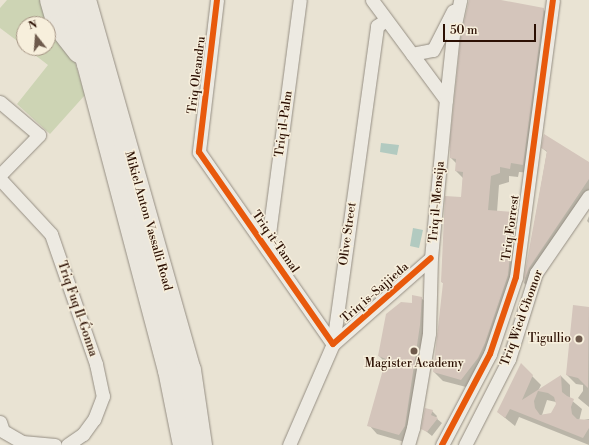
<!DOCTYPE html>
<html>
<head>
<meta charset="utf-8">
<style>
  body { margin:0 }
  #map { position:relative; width:589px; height:445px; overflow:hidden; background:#e9e3d3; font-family:"Libre Bodoni",serif }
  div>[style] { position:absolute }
  .green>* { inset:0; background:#cdd4b4 }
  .water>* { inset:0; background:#b2cac0 }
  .shadow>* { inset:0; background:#0003 }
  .building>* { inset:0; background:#d4c5bb }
  .roads { filter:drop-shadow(0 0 1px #958e83) drop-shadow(0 0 1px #958e83) }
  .minor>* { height:13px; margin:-6.5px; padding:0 6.5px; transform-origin:6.5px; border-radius:6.5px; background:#edeae2 }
  .trunk>* { height:22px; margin:-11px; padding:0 11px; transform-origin:11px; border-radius:11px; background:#eae6dd }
  .cycleway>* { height:6px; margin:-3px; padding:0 3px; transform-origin:3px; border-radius:3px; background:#e8590c }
  .dots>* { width:11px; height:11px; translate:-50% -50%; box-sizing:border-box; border:2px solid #f7efdc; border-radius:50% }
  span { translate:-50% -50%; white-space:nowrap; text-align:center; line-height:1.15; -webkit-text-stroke:3px #f7efdc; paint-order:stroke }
  .street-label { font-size:12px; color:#2c1003 }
  .poi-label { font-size:12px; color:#2c1003 }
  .right { translate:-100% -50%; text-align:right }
  .north { position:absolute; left:16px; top:16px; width:40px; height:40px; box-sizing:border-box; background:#f7efdc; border:1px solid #a69685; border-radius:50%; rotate:343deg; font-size:11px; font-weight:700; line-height:16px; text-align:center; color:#2c1003 }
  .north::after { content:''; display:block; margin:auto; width:14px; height:18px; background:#6e5a4c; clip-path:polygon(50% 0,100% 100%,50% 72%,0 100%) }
  .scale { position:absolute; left:443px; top:24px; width:93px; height:18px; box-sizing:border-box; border:2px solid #2c1003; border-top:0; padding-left:5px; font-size:12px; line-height:14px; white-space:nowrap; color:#2c1003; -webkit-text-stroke:3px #f7efdc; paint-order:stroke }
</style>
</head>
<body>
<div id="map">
  <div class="green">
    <div style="clip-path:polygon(7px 0,42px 0,74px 59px,85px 95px,50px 134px,17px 104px,48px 65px,26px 48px,48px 48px,48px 24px,24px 24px,24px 46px,0 28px,0 8px)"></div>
  </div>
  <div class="water">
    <div style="clip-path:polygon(381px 143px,399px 145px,397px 155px,380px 152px)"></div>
    <div style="clip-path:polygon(413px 228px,423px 230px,419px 248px,410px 246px)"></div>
  </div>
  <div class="shadow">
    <div style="clip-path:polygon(470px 0,487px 0,543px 9px,552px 18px,532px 173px,519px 172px,518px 177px,509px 176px,509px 182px,499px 185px,497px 212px,515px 213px,524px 222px,517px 284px,470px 388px,443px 381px,434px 372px,444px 284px,442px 282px,462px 198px,463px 178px,456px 171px,457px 164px,451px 158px)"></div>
    <div style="clip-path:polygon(542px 148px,589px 163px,589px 201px,532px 291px,524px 283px,547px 152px)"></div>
    <div style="clip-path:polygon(589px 216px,589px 223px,587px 221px)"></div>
    <div style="clip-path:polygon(421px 298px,430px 306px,408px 443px,377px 434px,369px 425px,386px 363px,379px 356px,412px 304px)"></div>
    <div style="clip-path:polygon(574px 306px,589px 308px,589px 407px,578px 398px,583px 391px,583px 385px,576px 384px,567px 375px)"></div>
    <div style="clip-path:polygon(evenodd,521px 365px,541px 385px,538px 391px,561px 376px,570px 385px,570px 399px,582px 409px,579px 421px,589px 419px,589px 445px,519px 417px,515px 426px,498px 412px,521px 365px,547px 400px,556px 402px,557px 404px,551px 414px,542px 415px,547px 400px)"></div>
    <div style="clip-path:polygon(432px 411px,437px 416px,436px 418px,442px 423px,432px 436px,422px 428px)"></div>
  </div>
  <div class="building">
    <div style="clip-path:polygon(469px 0,501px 0,544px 8px,523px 165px,511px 163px,510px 169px,500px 167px,500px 173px,491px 176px,488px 210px,515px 212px,508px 275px,485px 343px,478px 358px,461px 380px,433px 372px,443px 283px,441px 282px,445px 196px,461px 197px,463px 172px,455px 171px,456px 159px,450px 158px,450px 139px,461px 35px)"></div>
    <div style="clip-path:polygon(544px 134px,589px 162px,589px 179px,529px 268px,523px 283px,547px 151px,541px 148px)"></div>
    <div style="clip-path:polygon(412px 295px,422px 297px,420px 325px,405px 426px,399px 435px,367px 426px,386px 359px,378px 356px,386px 314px,401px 302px,412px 303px)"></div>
    <div style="clip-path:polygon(573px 305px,589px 307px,588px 388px,578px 378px,566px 375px)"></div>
    <div style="clip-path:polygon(evenodd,521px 363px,533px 375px,522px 400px,561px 375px,562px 392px,567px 396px,574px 399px,571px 407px,572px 414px,577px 419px,589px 420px,589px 428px,583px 438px,510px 409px,505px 418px,497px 412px,521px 363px,538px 391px,548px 393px,554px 397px,556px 404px,551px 413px,540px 415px,535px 408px,534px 401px,538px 391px)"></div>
    <div style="clip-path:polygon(425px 408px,433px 410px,431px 415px,438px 418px,427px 432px,421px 429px)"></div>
  </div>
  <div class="roads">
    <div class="minor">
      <div style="left:217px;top:0;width:153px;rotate:96.8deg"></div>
      <div style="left:199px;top:152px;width:234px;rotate:55.1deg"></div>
      <div style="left:333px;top:344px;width:130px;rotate:-41.3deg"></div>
      <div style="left:372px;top:0;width:124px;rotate:53.5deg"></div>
      <div style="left:412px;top:54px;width:21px;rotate:-11deg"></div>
      <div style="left:433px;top:50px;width:44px;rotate:-62.9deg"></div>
      <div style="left:0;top:102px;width:51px;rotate:40.2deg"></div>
      <div style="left:39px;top:135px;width:56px;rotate:134.3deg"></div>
      <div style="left:0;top:179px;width:75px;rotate:47.2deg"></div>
      <div style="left:51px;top:234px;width:138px;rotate:70.9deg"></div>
      <div style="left:96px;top:364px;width:33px;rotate:78deg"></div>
      <div style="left:103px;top:396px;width:25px;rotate:111deg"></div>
      <div style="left:94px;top:419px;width:19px;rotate:126deg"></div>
      <div style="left:83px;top:434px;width:19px;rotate:145deg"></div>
      <div style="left:267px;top:249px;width:251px;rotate:-82.5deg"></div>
      <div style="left:0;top:422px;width:9px;rotate:72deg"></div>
      <div style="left:3px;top:431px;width:22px;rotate:30deg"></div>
      <div style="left:22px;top:442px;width:33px;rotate:5deg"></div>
      <div style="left:289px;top:445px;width:110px;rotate:-66.5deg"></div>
      <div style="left:333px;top:344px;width:321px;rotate:-82.1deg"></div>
      <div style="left:377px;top:26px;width:11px;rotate:-34deg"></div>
      <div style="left:408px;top:445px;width:18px;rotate:-74deg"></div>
      <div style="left:413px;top:428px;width:96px;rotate:-80.4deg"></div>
      <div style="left:429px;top:333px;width:75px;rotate:-88.5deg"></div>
      <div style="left:431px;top:258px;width:159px;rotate:-84.6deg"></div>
      <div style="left:446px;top:100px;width:66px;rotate:-83.9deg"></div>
      <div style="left:453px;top:34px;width:35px;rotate:-78deg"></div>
      <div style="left:442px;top:445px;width:103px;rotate:-62.2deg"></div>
      <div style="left:490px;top:354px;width:81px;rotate:-71.3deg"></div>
      <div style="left:516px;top:277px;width:279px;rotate:-82.4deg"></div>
      <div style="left:465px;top:445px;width:97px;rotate:-62.9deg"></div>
      <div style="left:509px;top:359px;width:90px;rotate:-72.6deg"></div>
      <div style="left:536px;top:273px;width:93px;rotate:-55.5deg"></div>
    </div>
    <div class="trunk">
      <div style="left:51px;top:0;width:26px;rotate:74deg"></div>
      <div style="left:58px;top:25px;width:34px;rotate:52deg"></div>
      <div style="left:68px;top:0;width:67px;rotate:72.6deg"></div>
      <div style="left:88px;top:64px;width:317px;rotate:75.2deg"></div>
      <div style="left:169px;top:370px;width:76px;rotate:78.7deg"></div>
      <div style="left:85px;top:0;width:385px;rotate:74.2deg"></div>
      <div style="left:190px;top:370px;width:76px;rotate:81.7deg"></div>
    </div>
  </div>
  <div class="cycleway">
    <div style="left:217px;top:0;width:153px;rotate:96.8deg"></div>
    <div style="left:199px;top:152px;width:234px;rotate:55.1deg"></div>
    <div style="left:333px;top:344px;width:130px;rotate:-41.3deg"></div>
    <div style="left:442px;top:445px;width:103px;rotate:-62.2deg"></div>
    <div style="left:490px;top:354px;width:81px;rotate:-71.3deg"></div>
    <div style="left:516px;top:277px;width:279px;rotate:-82.4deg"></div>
  </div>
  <div class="dots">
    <div style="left:579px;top:339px;background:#6e5a4c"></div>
    <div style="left:414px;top:351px;background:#6e5a4c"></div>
  </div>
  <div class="street-label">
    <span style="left:197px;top:75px;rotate:-83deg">Triq Oleandru</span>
    <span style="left:284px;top:124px;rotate:-82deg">Triq il-Palm</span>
    <span style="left:437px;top:202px;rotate:-85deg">Triq il-Mensija</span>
    <span style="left:148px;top:221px;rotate:74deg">Mikiel Anton Vassalli Road</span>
    <span style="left:511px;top:228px;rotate:-82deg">Triq Forrest</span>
    <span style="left:348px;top:234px;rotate:-82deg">Olive Street</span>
    <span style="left:275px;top:242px;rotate:55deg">Triq it-Tamal</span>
    <span style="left:375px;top:293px;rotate:-41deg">Triq is-Sajjieda</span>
    <span style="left:77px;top:309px;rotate:71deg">Triq Fuq Il-Ǵonna</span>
    <span style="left:522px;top:318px;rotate:-70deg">Triq Wied Għomor</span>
  </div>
  <div class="poi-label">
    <span class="right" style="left:571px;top:339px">Tigullio</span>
    <span style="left:414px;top:364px">Magister Academy</span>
  </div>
  <div class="north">N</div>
  <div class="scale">50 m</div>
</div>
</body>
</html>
